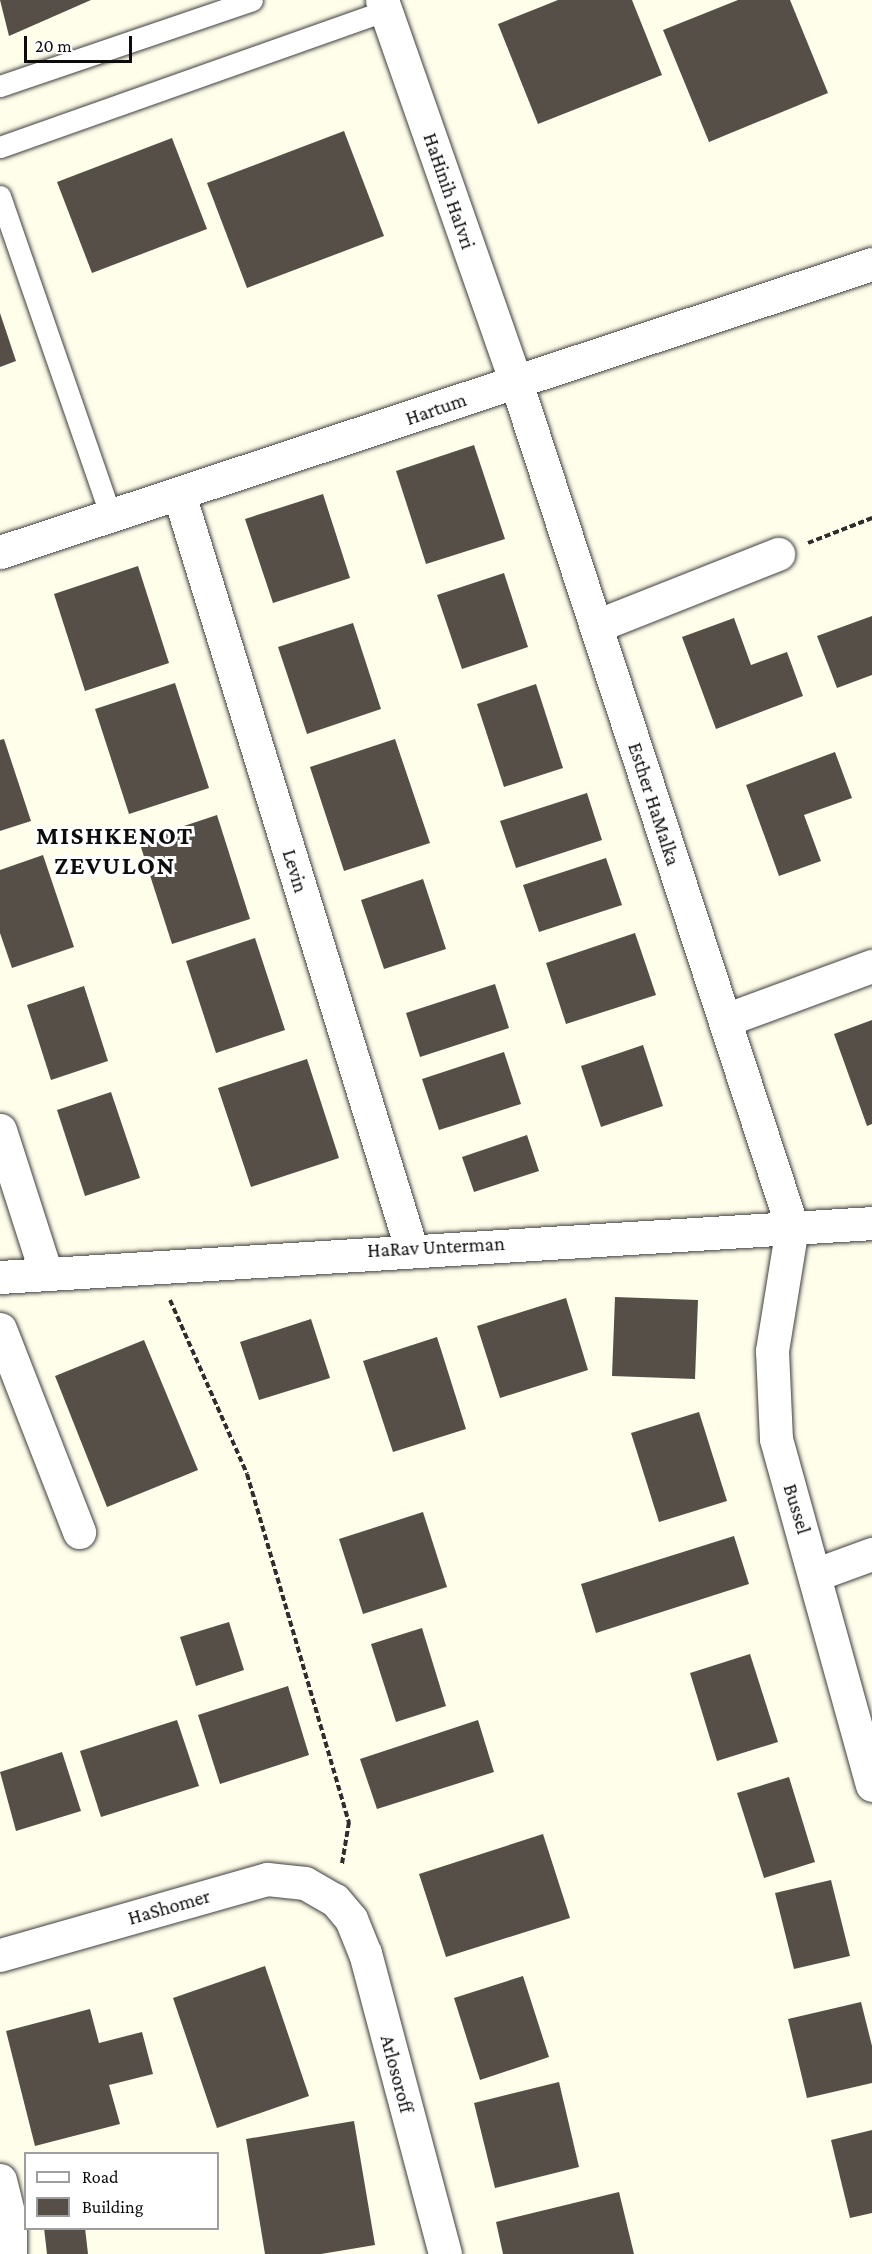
<!DOCTYPE html>
<html>
<head>
<meta charset="utf-8">
<style>
  body { margin:0 }
  #map { position:relative; width:872px; height:2254px; overflow:hidden; background:#fffeea; font-family:"Crimson Pro",serif }
  div>[style] { position:absolute }
  .building>* { inset:0; background:#554f47 }
  .path>* { height:4px; margin-top:-2px; transform-origin:0; background:repeating-linear-gradient(90deg,#2e2e2e 0 6px,transparent 0 9px) }
  .roads { filter:drop-shadow(0 0 2px #3f3f3f) drop-shadow(0 0 2px #3f3f3f) }
  .service>* { height:21px; margin:-10.5px; padding:0 10.5px; transform-origin:10.5px; border-radius:10.5px; background:#fff }
  .minor>* { height:33px; margin:-16.5px; padding:0 16.5px; transform-origin:16.5px; border-radius:16.5px; background:#fff }
  span { translate:-50% -50%; white-space:nowrap; text-align:center; line-height:1.15; -webkit-text-stroke:6px #fff; paint-order:stroke }
  .street-label { font-size:20px; color:#0c0c0c }
  .district-label { font-size:26px; color:#0c0c0c; font-weight:700; letter-spacing:1.5px }
  .legend { position:absolute; left:24px; top:2152px; width:195px; height:78px; box-sizing:border-box; background:#fff; border:2px solid #9e9e9e; margin:0; padding:8px 10px; list-style:none; font-size:18px; color:#0c0c0c }
  .legend li { display:flex; align-items:center; gap:12px; height:30px }
  .legend b { width:30px; border:2px solid #9e9e9e }
  .scale { position:absolute; left:24px; top:36px; width:108px; height:27px; box-sizing:border-box; border:3px solid #0c0c0c; border-top:0; padding-left:8px; font-size:18px; line-height:21px; white-space:nowrap; color:#0c0c0c; -webkit-text-stroke:4px #fff; paint-order:stroke }
</style>
</head>
<body>
<div id="map">
  <div class="building">
    <div style="clip-path:polygon(0 0,91px 0,9px 36px)"></div>
    <div style="clip-path:polygon(558px 0,632px 0,662px 75px,538px 124px,498px 24px)"></div>
    <div style="clip-path:polygon(738px 0,790px 0,828px 93px,709px 142px,663px 30px)"></div>
    <div style="clip-path:polygon(344px 131px,384px 236px,247px 288px,207px 183px)"></div>
    <div style="clip-path:polygon(172px 138px,207px 229px,92px 273px,57px 182px)"></div>
    <div style="clip-path:polygon(0 313px,16px 361px,0 367px)"></div>
    <div style="clip-path:polygon(474px 445px,505px 539px,426px 564px,396px 471px)"></div>
    <div style="clip-path:polygon(323px 494px,350px 578px,273px 603px,245px 519px)"></div>
    <div style="clip-path:polygon(138px 566px,169px 663px,85px 691px,54px 594px)"></div>
    <div style="clip-path:polygon(504px 573px,528px 647px,462px 669px,437px 595px)"></div>
    <div style="clip-path:polygon(872px 616px,872px 675px,837px 688px,817px 636px)"></div>
    <div style="clip-path:polygon(734px 618px,751px 665px,787px 652px,803px 696px,716px 729px,682px 637px)"></div>
    <div style="clip-path:polygon(353px 623px,381px 709px,307px 734px,278px 647px)"></div>
    <div style="clip-path:polygon(175px 683px,209px 788px,129px 814px,95px 709px)"></div>
    <div style="clip-path:polygon(536px 684px,563px 768px,504px 787px,477px 704px)"></div>
    <div style="clip-path:polygon(4px 739px,31px 821px,0 831px,0 740px)"></div>
    <div style="clip-path:polygon(395px 739px,430px 843px,344px 871px,310px 767px)"></div>
    <div style="clip-path:polygon(835px 752px,852px 798px,804px 815px,821px 861px,779px 876px,746px 785px)"></div>
    <div style="clip-path:polygon(587px 793px,602px 840px,516px 868px,500px 821px)"></div>
    <div style="clip-path:polygon(217px 815px,250px 919px,172px 944px,139px 841px)"></div>
    <div style="clip-path:polygon(43px 855px,74px 947px,12px 968px,0 933px,0 870px)"></div>
    <div style="clip-path:polygon(606px 858px,622px 905px,539px 932px,523px 885px)"></div>
    <div style="clip-path:polygon(423px 879px,446px 949px,384px 969px,361px 900px)"></div>
    <div style="clip-path:polygon(635px 933px,656px 995px,566px 1024px,546px 963px)"></div>
    <div style="clip-path:polygon(255px 938px,285px 1030px,216px 1053px,186px 961px)"></div>
    <div style="clip-path:polygon(495px 984px,509px 1028px,420px 1057px,406px 1013px)"></div>
    <div style="clip-path:polygon(84px 986px,108px 1061px,51px 1080px,27px 1005px)"></div>
    <div style="clip-path:polygon(872px 1020px,872px 1124px,867px 1126px,834px 1034px)"></div>
    <div style="clip-path:polygon(643px 1045px,663px 1106px,601px 1127px,581px 1066px)"></div>
    <div style="clip-path:polygon(504px 1052px,521px 1104px,439px 1130px,422px 1079px)"></div>
    <div style="clip-path:polygon(307px 1059px,339px 1158px,251px 1187px,218px 1088px)"></div>
    <div style="clip-path:polygon(111px 1092px,140px 1178px,85px 1196px,57px 1110px)"></div>
    <div style="clip-path:polygon(527px 1135px,539px 1171px,474px 1192px,462px 1157px)"></div>
    <div style="clip-path:polygon(615px 1297px,698px 1300px,695px 1379px,612px 1376px)"></div>
    <div style="clip-path:polygon(566px 1298px,588px 1370px,500px 1398px,477px 1326px)"></div>
    <div style="clip-path:polygon(311px 1319px,330px 1378px,259px 1400px,240px 1342px)"></div>
    <div style="clip-path:polygon(437px 1337px,466px 1429px,393px 1452px,363px 1361px)"></div>
    <div style="clip-path:polygon(144px 1340px,198px 1470px,107px 1507px,55px 1376px)"></div>
    <div style="clip-path:polygon(699px 1412px,727px 1501px,659px 1522px,631px 1433px)"></div>
    <div style="clip-path:polygon(423px 1512px,447px 1587px,363px 1614px,339px 1539px)"></div>
    <div style="clip-path:polygon(734px 1536px,749px 1584px,596px 1633px,581px 1584px)"></div>
    <div style="clip-path:polygon(229px 1622px,244px 1670px,196px 1686px,180px 1637px)"></div>
    <div style="clip-path:polygon(422px 1628px,446px 1706px,396px 1722px,371px 1644px)"></div>
    <div style="clip-path:polygon(750px 1654px,778px 1742px,717px 1761px,690px 1673px)"></div>
    <div style="clip-path:polygon(288px 1686px,309px 1755px,220px 1784px,198px 1715px)"></div>
    <div style="clip-path:polygon(177px 1720px,199px 1786px,101px 1817px,80px 1751px)"></div>
    <div style="clip-path:polygon(478px 1720px,494px 1772px,377px 1809px,360px 1759px)"></div>
    <div style="clip-path:polygon(62px 1752px,81px 1811px,16px 1831px,0 1772px)"></div>
    <div style="clip-path:polygon(789px 1777px,815px 1862px,764px 1878px,737px 1793px)"></div>
    <div style="clip-path:polygon(543px 1834px,570px 1918px,446px 1957px,419px 1874px)"></div>
    <div style="clip-path:polygon(831px 1880px,850px 1956px,794px 1969px,775px 1893px)"></div>
    <div style="clip-path:polygon(265px 1966px,309px 2096px,217px 2128px,173px 1998px)"></div>
    <div style="clip-path:polygon(523px 1976px,549px 2057px,480px 2080px,454px 1998px)"></div>
    <div style="clip-path:polygon(861px 2002px,872px 2046px,872px 2083px,807px 2098px,788px 2019px)"></div>
    <div style="clip-path:polygon(90px 2009px,99px 2043px,142px 2032px,153px 2074px,109px 2085px,120px 2124px,35px 2146px,6px 2031px)"></div>
    <div style="clip-path:polygon(559px 2082px,579px 2167px,495px 2188px,474px 2103px)"></div>
    <div style="clip-path:polygon(354px 2121px,375px 2245px,321px 2254px,265px 2254px,246px 2139px)"></div>
    <div style="clip-path:polygon(872px 2130px,872px 2213px,850px 2218px,831px 2140px)"></div>
    <div style="clip-path:polygon(619px 2192px,634px 2254px,503px 2254px,496px 2222px)"></div>
    <div style="clip-path:polygon(44px 2228px,85px 2228px,88px 2254px,47px 2254px)"></div>
  </div>
  <div class="path">
    <div style="left:808px;top:543px;width:69px;rotate:-21.3deg"></div>
    <div style="left:170px;top:1300px;width:190px;rotate:66.1deg"></div>
    <div style="left:247px;top:1474px;width:363px;rotate:73.7deg"></div>
    <div style="left:349px;top:1822px;width:43px;rotate:99.5deg"></div>
  </div>
  <div class="roads">
    <div class="service">
      <div style="left:0;top:86px;width:266px;rotate:-18.8deg"></div>
      <div style="left:0;top:147px;width:410px;rotate:-19.5deg"></div>
      <div style="left:0;top:196px;width:339px;rotate:70.9deg"></div>
    </div>
    <div class="minor">
      <div style="left:382px;top:0;width:405px;rotate:70.7deg"></div>
      <div style="left:516px;top:382px;width:889px;rotate:71.91deg"></div>
      <div style="left:792px;top:1227px;width:126px;rotate:99.2deg"></div>
      <div style="left:772px;top:1351px;width:88px;rotate:87.4deg"></div>
      <div style="left:776px;top:1439px;width:359px;rotate:74.5deg"></div>
      <div style="left:179px;top:494px;width:789px;rotate:72.9deg"></div>
      <div style="left:0;top:552px;width:918px;rotate:-18.28deg"></div>
      <div style="left:596px;top:626px;width:196px;rotate:-21.6deg"></div>
      <div style="left:725px;top:1020px;width:157px;rotate:-20.2deg"></div>
      <div style="left:0;top:1130px;width:150px;rotate:72.2deg"></div>
      <div style="left:0;top:1277px;width:874px;rotate:-3.54deg"></div>
      <div style="left:0;top:1329px;width:218px;rotate:68.7deg"></div>
      <div style="left:817px;top:1574px;width:59px;rotate:-20deg"></div>
      <div style="left:0;top:1955px;width:278px;rotate:-15.9deg"></div>
      <div style="left:267px;top:1879px;width:38px;rotate:6deg"></div>
      <div style="left:305px;top:1883px;width:34px;rotate:30deg"></div>
      <div style="left:335px;top:1900px;width:25px;rotate:50deg"></div>
      <div style="left:351px;top:1919px;width:37px;rotate:68deg"></div>
      <div style="left:365px;top:1953px;width:311px;rotate:75.1deg"></div>
      <div style="left:0;top:2180px;width:41px;rotate:76deg"></div>
      <div style="left:10px;top:2220px;width:34px;rotate:90deg"></div>
    </div>
  </div>
  <div class="street-label">
    <span style="left:449px;top:191px;rotate:71deg">HaHinih HaIvri</span>
    <span style="left:436px;top:409px;rotate:-19deg">Hartum</span>
    <span style="left:654px;top:804px;rotate:72deg">Esther HaMalka</span>
    <span style="left:295px;top:871px;rotate:73deg">Levin</span>
    <span style="left:436px;top:1247px;rotate:-3deg">HaRav Unterman</span>
    <span style="left:797px;top:1509px;rotate:73deg">Bussel</span>
    <span style="left:169px;top:1907px;rotate:-16deg">HaShomer</span>
    <span style="left:397px;top:2074px;rotate:75deg">Arlosoroff</span>
  </div>
  <div class="district-label">
    <span style="left:115px;top:851px">MISHKENOT<br>ZEVULON</span>
  </div>
  <ul class="legend">
  <li><b style="height:8px;background:#fff"></b>Road</li>
  <li><b style="height:16px;background:#554f47"></b>Building</li>
  </ul>
  <div class="scale">20 m</div>
</div>
</body>
</html>
